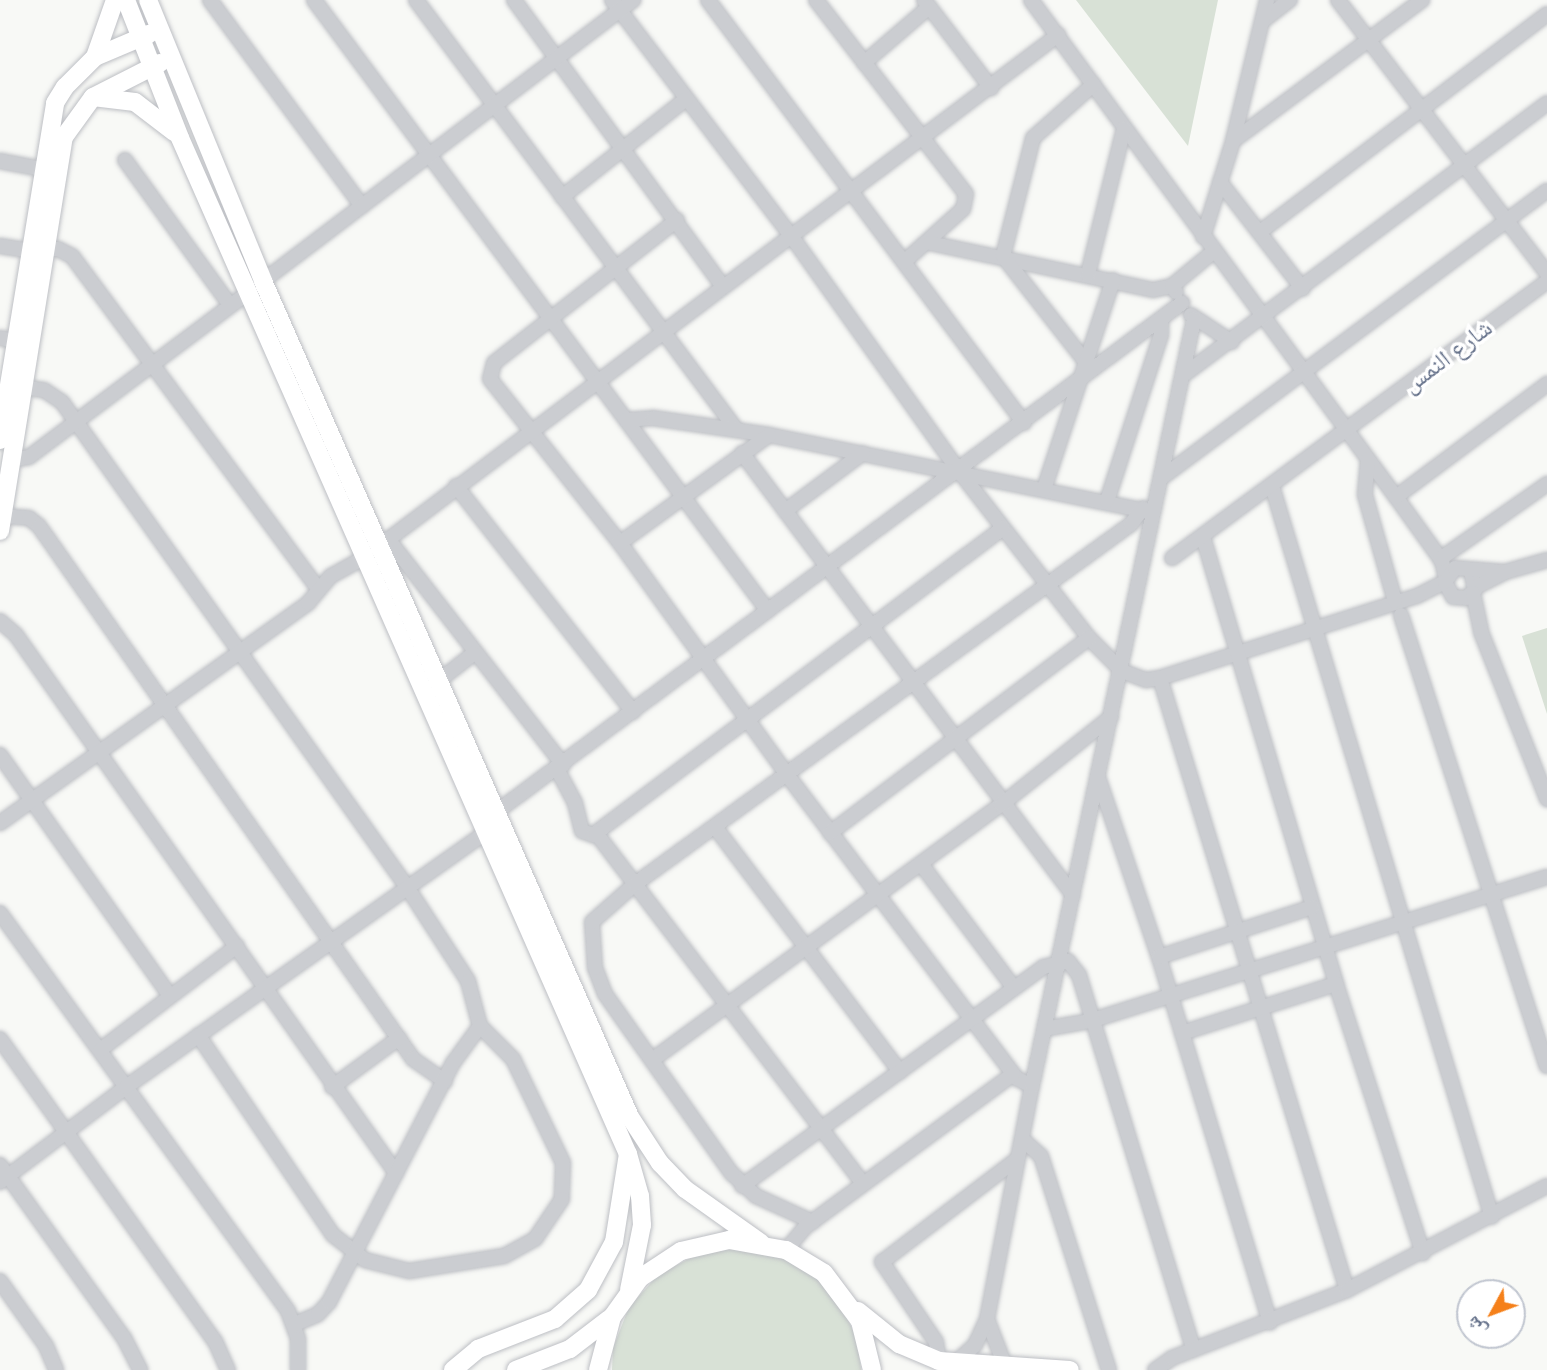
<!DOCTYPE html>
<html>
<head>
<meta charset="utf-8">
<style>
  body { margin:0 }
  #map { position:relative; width:1547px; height:1370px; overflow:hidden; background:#f8f9f6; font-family:Arial,"Noto Naskh Arabic",sans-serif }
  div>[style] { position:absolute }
  .green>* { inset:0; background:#d8e1d6 }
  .roads { filter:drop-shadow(0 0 2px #bdbfc4) drop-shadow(0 0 2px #bdbfc4) }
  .minor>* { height:14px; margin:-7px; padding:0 7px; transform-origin:7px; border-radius:7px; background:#cbcdd1 }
  .major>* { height:18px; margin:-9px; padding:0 9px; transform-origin:9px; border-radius:9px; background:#fff }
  span { translate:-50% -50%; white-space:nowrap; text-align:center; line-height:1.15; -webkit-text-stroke:7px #fff; paint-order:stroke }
  .street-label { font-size:24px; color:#65718a }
  .north { position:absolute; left:1456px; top:1279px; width:70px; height:70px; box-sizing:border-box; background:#fff; border:2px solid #c1c6d0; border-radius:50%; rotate:229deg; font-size:19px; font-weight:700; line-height:28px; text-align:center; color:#65718a }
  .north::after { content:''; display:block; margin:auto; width:24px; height:32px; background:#f5801a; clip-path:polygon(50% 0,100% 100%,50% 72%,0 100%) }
</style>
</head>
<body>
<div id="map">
  <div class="green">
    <div style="clip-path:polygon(1077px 0,1218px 0,1188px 146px,1076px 0)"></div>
    <div style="clip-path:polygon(1547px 628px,1547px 714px,1522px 636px)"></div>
    <div style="clip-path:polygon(738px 1248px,778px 1255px,813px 1274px,840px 1303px,857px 1339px,861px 1370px,612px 1370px,613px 1348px,629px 1307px,658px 1275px,696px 1255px)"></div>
  </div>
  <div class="roads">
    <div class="minor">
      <div style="left:210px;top:0;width:256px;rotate:53.6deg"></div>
      <div style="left:314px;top:0;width:761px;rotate:53.39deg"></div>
      <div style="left:416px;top:0;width:535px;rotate:53.28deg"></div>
      <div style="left:514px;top:0;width:355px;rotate:53.9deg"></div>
      <div style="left:612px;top:0;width:298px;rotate:52.8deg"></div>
      <div style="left:792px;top:237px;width:287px;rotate:54.5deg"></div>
      <div style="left:959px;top:471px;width:212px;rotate:52.1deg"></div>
      <div style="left:1089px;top:638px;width:47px;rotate:45deg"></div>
      <div style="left:1122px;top:671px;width:26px;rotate:21deg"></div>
      <div style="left:1146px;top:680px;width:14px;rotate:-8deg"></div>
      <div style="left:1160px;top:678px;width:270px;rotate:-17.7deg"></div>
      <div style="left:1417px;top:596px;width:31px;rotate:-27deg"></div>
      <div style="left:708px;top:0;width:528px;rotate:53.24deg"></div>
      <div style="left:816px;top:0;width:245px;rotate:52.3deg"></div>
      <div style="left:966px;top:194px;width:15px;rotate:101deg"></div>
      <div style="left:963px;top:209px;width:79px;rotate:138.1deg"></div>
      <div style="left:924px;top:0;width:111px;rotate:52.7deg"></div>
      <div style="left:1031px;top:0;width:617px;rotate:53.71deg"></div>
      <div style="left:1396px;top:497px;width:79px;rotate:54.3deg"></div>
      <div style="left:1442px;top:561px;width:17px;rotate:77deg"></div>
      <div style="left:1338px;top:0;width:344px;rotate:52.6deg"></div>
      <div style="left:1264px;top:20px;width:33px;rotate:-38deg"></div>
      <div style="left:864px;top:63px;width:86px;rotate:-40.7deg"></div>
      <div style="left:1233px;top:141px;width:236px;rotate:-36.7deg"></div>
      <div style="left:125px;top:160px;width:179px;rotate:54.1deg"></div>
      <div style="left:0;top:161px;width:43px;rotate:10.8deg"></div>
      <div style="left:1220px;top:182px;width:135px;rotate:52.2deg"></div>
      <div style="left:562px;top:197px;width:158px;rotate:-38.3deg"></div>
      <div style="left:677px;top:220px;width:232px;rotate:142deg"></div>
      <div style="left:494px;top:363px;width:16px;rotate:104deg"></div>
      <div style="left:490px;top:379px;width:209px;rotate:51.6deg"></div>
      <div style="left:620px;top:543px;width:287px;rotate:54.2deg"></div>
      <div style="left:788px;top:776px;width:378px;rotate:52.9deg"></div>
      <div style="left:1016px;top:1078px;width:18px;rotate:27deg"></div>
      <div style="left:1260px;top:232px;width:360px;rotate:-37.2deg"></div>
      <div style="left:1203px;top:237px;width:101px;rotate:-72.6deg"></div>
      <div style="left:1233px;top:141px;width:145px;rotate:-76.4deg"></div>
      <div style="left:930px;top:243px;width:228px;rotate:11.9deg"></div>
      <div style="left:1153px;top:290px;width:19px;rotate:-12deg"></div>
      <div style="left:0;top:246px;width:31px;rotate:9deg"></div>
      <div style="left:43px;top:249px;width:15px"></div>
      <div style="left:58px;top:249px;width:16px;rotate:27deg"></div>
      <div style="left:72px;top:256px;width:414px;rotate:53.5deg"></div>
      <div style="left:1088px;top:274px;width:150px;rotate:-76.1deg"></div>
      <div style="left:263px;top:281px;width:465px;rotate:-37.2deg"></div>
      <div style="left:1176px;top:292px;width:7px;rotate:-124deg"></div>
      <div style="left:1172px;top:286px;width:55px;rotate:-39.8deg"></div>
      <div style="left:1191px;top:315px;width:49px;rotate:33.4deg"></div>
      <div style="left:0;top:338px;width:25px;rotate:12deg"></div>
      <div style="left:1092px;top:370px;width:145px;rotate:-128deg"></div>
      <div style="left:1003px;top:256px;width:122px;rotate:-75.7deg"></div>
      <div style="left:1033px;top:138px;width:81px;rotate:-41.5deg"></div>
      <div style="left:1185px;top:374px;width:452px;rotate:-36.8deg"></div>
      <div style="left:22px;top:387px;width:22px;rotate:8deg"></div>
      <div style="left:44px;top:390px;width:22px;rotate:34deg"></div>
      <div style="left:62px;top:402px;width:595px;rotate:54.57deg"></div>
      <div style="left:407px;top:887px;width:112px;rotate:57deg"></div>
      <div style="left:468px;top:981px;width:47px;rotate:75.1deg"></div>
      <div style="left:480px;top:1026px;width:47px;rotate:45deg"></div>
      <div style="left:513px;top:1059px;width:115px;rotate:64.3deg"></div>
      <div style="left:563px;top:1163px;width:36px;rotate:92deg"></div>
      <div style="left:562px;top:1199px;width:48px;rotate:124deg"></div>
      <div style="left:535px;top:1239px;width:35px;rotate:151deg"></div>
      <div style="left:504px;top:1256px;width:96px;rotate:171deg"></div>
      <div style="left:409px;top:1271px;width:45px;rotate:-166deg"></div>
      <div style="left:365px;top:1260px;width:41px;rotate:-142deg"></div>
      <div style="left:333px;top:1235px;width:241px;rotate:-124deg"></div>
      <div style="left:626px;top:420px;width:27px;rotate:-4deg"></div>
      <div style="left:653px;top:418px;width:117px;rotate:8.3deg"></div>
      <div style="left:769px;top:435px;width:389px;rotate:11.4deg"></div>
      <div style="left:742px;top:453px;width:552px;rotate:53.17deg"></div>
      <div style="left:1368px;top:459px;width:36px;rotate:95deg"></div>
      <div style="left:1365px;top:495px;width:110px;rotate:74.2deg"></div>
      <div style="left:11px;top:460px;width:18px;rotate:-9deg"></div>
      <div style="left:29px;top:457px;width:276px;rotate:-36.9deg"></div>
      <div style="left:1164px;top:476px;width:477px;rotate:-36.7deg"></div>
      <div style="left:456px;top:486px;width:287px;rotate:51.9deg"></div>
      <div style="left:1272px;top:486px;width:763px;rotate:73.25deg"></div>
      <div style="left:1044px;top:489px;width:220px;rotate:-71.7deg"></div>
      <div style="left:1396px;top:497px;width:189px;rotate:-36.8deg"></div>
      <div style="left:1107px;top:501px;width:175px;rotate:-72deg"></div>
      <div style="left:1161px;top:335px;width:16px;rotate:-90deg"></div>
      <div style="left:785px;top:511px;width:97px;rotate:-36.6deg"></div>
      <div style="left:2px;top:516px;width:27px;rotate:4deg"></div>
      <div style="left:29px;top:518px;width:13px;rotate:39deg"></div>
      <div style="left:39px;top:526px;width:651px;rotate:54.94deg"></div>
      <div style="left:413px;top:1059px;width:39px;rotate:35deg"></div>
      <div style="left:1203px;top:537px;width:466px;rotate:73.4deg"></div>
      <div style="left:1336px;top:984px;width:283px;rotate:72.1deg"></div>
      <div style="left:388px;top:539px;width:286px;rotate:52.2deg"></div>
      <div style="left:620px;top:543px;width:184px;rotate:-35.9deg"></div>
      <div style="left:381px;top:545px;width:848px;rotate:-36.99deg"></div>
      <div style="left:1172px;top:558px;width:466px;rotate:-36.4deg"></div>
      <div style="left:1440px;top:559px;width:131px;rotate:-35deg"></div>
      <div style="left:1471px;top:571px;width:19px;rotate:78deg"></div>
      <div style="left:1475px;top:590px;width:12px;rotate:138deg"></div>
      <div style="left:1466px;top:598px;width:13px;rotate:-176deg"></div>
      <div style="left:1453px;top:597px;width:17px;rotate:-118deg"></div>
      <div style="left:1445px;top:582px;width:17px;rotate:-54deg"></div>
      <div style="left:1455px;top:568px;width:50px;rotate:4.6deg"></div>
      <div style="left:1476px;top:587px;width:33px;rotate:-27deg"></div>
      <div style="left:1505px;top:572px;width:44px;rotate:-15.9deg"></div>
      <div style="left:1473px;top:593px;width:40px;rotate:78deg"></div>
      <div style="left:1481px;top:632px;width:180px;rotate:68.4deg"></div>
      <div style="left:1401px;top:615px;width:474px;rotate:72.1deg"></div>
      <div style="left:0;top:621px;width:21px;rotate:41deg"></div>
      <div style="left:16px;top:635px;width:659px;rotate:54.77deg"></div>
      <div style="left:1160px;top:678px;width:640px;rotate:73.01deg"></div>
      <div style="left:441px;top:679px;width:41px;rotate:-38deg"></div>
      <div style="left:0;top:755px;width:295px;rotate:54.8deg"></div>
      <div style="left:557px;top:769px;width:38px;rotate:62deg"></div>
      <div style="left:575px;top:803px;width:29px;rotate:76deg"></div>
      <div style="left:582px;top:831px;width:12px;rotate:20deg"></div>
      <div style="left:593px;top:835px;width:512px;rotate:-36.83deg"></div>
      <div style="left:1099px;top:780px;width:187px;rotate:71.3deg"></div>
      <div style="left:1159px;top:957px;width:382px;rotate:73.1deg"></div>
      <div style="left:499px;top:810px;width:851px;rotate:-36.59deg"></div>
      <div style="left:0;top:823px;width:379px;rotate:-35.5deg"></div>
      <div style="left:308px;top:603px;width:35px;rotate:-50deg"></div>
      <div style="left:331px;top:576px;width:41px;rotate:-29.1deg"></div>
      <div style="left:715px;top:827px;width:307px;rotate:52.9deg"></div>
      <div style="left:596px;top:833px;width:441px;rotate:52.7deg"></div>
      <div style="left:830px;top:833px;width:324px;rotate:-37deg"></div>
      <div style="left:921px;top:864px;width:155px;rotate:53.1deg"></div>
      <div style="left:0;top:913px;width:491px;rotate:54.1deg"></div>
      <div style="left:288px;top:1311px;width:30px;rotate:70deg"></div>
      <div style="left:298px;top:1339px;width:31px;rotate:90deg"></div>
      <div style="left:1159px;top:957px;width:161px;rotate:-18.1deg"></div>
      <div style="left:1044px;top:1029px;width:47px;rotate:-9.9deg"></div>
      <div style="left:1090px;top:1021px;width:479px;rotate:-17.5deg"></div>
      <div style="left:1182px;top:1033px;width:162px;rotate:-17.7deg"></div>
      <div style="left:0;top:1039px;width:371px;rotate:54.6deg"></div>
      <div style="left:215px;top:1341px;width:32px;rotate:66deg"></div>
      <div style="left:100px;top:1050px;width:172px;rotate:-37.2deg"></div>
      <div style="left:652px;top:1060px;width:432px;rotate:-36.2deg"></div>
      <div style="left:1001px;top:805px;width:141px;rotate:-38.7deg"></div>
      <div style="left:332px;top:1087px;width:83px;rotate:-36.2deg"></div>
      <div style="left:1022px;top:1139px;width:25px;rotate:42deg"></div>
      <div style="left:1041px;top:1156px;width:225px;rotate:72.4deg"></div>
      <div style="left:0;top:1165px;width:213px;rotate:54.4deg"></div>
      <div style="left:124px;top:1338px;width:36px;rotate:63deg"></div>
      <div style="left:0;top:1182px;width:158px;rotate:-37deg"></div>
      <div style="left:126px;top:1087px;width:441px;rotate:-35.3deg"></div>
      <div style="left:742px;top:1186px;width:372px;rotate:-36deg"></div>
      <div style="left:1043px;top:967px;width:26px;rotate:-13deg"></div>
      <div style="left:1068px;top:961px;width:18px;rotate:52deg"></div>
      <div style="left:1079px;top:975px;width:392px;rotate:73deg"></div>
      <div style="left:813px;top:1222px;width:63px;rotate:-155.5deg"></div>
      <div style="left:756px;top:1196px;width:33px;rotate:-137deg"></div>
      <div style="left:732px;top:1174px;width:220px;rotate:-125.2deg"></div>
      <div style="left:605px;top:994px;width:28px;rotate:-111deg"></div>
      <div style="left:595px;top:968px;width:46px;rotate:-93.7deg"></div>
      <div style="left:592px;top:922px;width:57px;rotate:-41.5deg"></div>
      <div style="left:635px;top:884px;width:613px;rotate:-35.97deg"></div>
      <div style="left:1131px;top:524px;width:20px;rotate:-53deg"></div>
      <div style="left:786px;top:1250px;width:30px;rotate:-50deg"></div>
      <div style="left:805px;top:1227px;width:258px;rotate:-36.3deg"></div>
      <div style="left:0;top:1281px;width:80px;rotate:54.7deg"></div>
      <div style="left:46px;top:1346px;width:26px;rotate:67deg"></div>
      <div style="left:987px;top:1319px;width:53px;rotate:68.8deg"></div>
      <div style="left:295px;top:1324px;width:25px;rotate:-23deg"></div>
      <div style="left:318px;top:1314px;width:16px;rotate:-47deg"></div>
      <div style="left:329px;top:1302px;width:269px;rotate:-62.6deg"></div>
      <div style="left:453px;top:1063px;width:46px;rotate:-53.9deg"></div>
      <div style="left:939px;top:1361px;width:19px;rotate:-99deg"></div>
      <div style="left:936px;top:1342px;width:97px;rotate:-124deg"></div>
      <div style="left:882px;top:1262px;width:170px;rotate:-37.3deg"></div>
      <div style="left:954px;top:1364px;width:28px;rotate:-42deg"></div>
      <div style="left:975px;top:1345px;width:29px;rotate:-65deg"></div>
      <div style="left:987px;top:1319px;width:237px;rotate:-79.1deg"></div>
      <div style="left:1032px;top:1086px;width:784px;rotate:-78.07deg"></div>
      <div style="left:1155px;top:1370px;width:21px;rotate:-35deg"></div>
      <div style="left:1172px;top:1358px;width:188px;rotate:-21.2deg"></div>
      <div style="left:1347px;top:1290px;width:225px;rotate:-27.5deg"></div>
    </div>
    <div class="major">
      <div style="left:126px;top:0;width:148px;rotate:68.6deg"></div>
      <div style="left:180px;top:138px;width:1110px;rotate:66.21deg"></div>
      <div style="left:628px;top:1154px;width:44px;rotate:74.1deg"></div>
      <div style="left:640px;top:1196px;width:29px;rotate:86deg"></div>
      <div style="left:642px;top:1225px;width:66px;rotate:101.3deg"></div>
      <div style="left:148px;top:0;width:304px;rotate:67.7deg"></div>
      <div style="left:263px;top:281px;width:913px;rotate:66.3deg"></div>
      <div style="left:630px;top:1117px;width:55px;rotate:56.9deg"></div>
      <div style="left:660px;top:1163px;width:36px;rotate:46deg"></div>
      <div style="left:685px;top:1189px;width:93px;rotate:35.4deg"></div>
      <div style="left:95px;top:57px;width:60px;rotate:-70.7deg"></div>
      <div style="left:93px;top:97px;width:42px;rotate:6.8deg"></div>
      <div style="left:135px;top:102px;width:49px;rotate:37.6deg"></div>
      <div style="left:0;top:440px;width:341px;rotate:-80.7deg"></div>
      <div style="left:55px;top:103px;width:19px;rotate:-58deg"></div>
      <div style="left:65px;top:87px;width:42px;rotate:-45deg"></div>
      <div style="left:95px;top:57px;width:59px;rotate:-23.1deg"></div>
      <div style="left:0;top:531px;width:399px;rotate:-80.8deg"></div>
      <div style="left:64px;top:137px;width:49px;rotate:-54.1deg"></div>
      <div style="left:93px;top:97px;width:75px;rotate:-26.9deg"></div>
      <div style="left:858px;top:1311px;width:53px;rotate:38.8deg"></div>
      <div style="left:899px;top:1344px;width:43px;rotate:23deg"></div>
      <div style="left:939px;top:1361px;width:131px;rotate:3.9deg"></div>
      <div style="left:453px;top:1370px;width:33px;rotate:-40deg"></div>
      <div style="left:478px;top:1349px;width:83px;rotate:-21.3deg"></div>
      <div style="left:555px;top:1319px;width:44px;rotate:-41.3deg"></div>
      <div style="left:588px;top:1290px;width:55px;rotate:-61.6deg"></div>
      <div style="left:614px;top:1242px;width:89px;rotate:-81deg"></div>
      <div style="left:516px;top:1370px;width:58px;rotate:-21.3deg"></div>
      <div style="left:570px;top:1349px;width:49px;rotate:-37.6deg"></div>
      <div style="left:598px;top:1370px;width:55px;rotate:-75.2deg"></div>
      <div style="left:612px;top:1317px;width:48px;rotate:-54.3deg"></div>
      <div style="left:640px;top:1278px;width:49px;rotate:-33.4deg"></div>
      <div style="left:681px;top:1251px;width:49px;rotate:-12.9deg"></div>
      <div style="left:729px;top:1240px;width:58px;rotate:10deg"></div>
      <div style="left:786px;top:1250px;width:44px;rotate:31.2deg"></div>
      <div style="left:824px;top:1273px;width:60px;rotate:53.1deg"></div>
      <div style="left:860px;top:1321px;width:50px;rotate:76.2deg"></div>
    </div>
  </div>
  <div class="street-label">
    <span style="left:1447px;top:356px;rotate:-37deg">شارع النمس</span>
  </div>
  <div class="north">ش</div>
</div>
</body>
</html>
